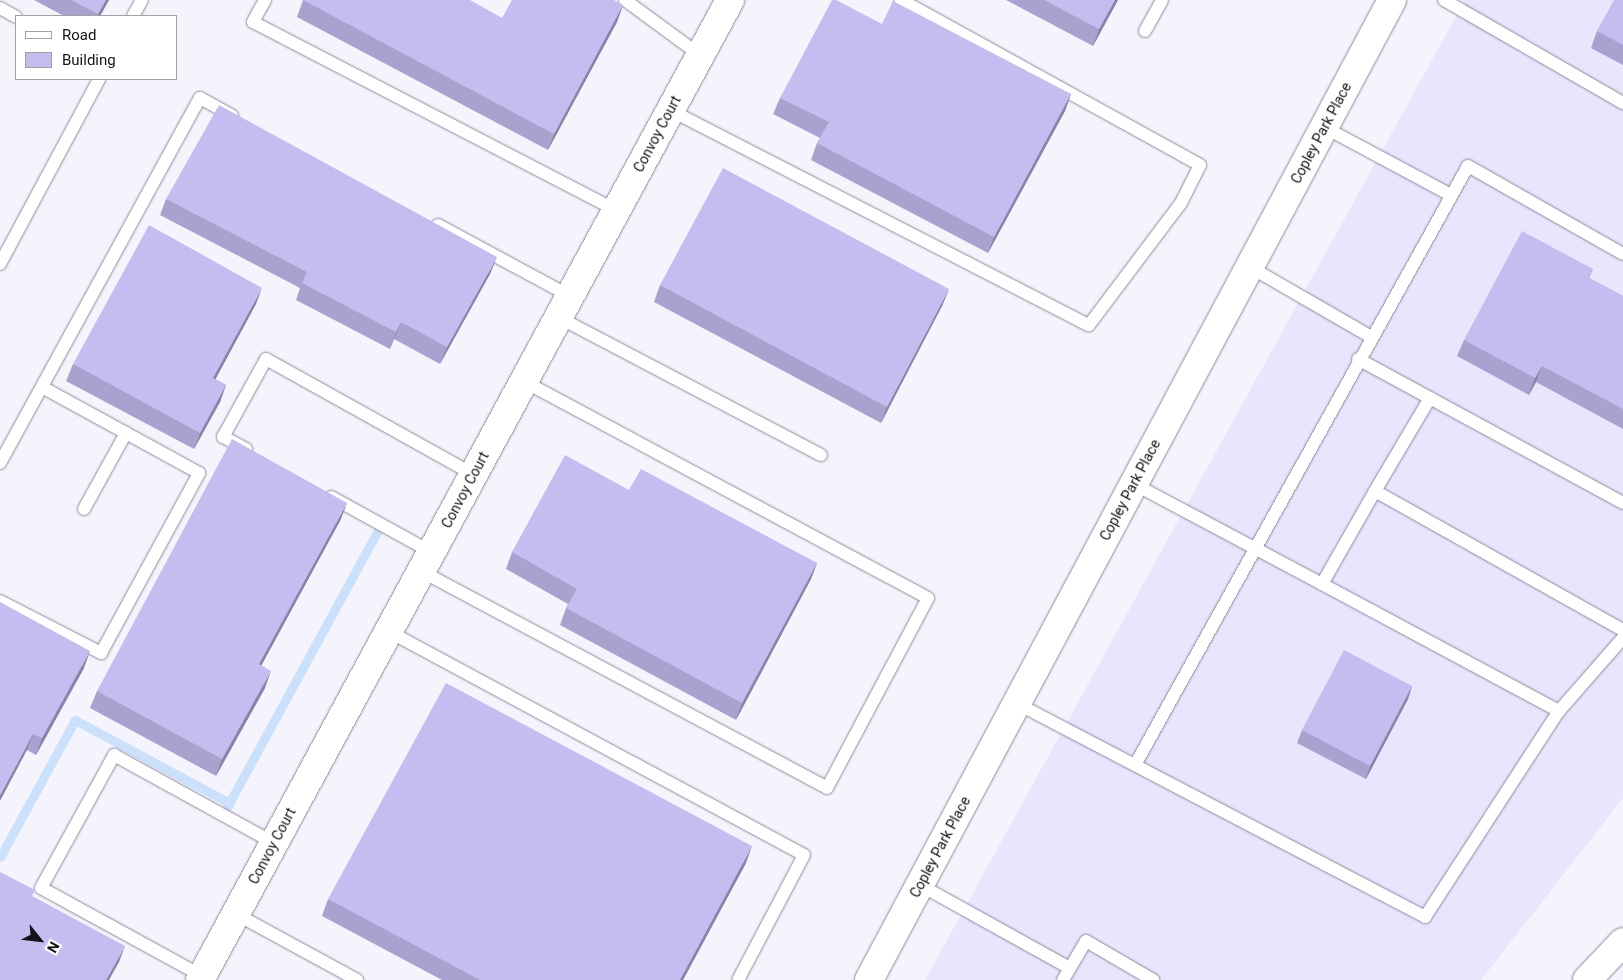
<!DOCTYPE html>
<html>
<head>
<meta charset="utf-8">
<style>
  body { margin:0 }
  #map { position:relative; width:1623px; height:980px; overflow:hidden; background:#f5f4fc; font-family:Roboto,sans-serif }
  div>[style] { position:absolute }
  .built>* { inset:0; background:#e8e5fc }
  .stream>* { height:9px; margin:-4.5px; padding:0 4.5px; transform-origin:4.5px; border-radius:4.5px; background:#cbe0fa }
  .roads { filter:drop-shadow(0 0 1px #8c8a9d) drop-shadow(0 0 1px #8c8a9d) }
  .lane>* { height:12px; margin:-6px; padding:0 6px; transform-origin:6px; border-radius:6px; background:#fff }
  .secondary>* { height:28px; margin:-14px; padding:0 14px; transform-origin:14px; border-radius:14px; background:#fff }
  .highway>* { height:28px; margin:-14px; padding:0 14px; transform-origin:14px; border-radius:14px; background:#fff }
  .wall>* { inset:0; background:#a8a3ce }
  .shaded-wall>* { inset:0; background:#8884a8 }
  .building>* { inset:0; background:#c3bdf0 }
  span { translate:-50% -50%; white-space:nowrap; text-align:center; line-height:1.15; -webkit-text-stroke:4px #fff; paint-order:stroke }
  .street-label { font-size:14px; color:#131219 }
  .legend { position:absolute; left:15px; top:15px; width:162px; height:65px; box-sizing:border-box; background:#fff; border:1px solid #a1a0a3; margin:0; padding:6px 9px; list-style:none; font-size:15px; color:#131219 }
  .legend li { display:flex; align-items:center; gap:10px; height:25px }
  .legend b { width:25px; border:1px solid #a1a0a3 }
  .north { position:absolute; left:15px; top:915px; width:50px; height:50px; -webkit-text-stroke:4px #fff; paint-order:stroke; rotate:119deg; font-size:14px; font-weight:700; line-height:20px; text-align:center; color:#131219 }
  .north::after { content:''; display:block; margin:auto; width:18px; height:22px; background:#131219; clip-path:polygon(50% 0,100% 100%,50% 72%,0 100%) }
</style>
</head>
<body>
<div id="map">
  <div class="built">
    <div style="clip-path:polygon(1465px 0,1623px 0,1623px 798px,1481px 980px,925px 980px)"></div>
  </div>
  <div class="stream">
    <div style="left:227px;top:807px;width:322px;rotate:-61.4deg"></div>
    <div style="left:0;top:857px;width:156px;rotate:-61.3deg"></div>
    <div style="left:75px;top:720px;width:176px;rotate:28.2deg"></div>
  </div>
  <div class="roads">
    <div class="lane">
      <div style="left:265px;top:0;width:25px;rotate:119deg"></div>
      <div style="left:253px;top:22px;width:409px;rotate:27.4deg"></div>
      <div style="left:625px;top:0;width:93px;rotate:36.3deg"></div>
      <div style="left:1444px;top:0;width:207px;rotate:29.9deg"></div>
      <div style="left:0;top:8px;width:18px;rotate:29deg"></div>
      <div style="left:133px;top:16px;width:18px;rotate:-61deg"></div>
      <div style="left:1145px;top:31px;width:35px;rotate:-61deg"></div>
      <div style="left:670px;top:110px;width:471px;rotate:27.2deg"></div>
      <div style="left:1089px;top:325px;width:153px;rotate:-53deg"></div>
      <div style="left:1181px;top:203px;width:42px;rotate:-63.4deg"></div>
      <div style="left:1200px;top:165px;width:342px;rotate:-151.1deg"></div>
      <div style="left:1324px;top:127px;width:144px;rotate:28.2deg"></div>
      <div style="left:438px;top:225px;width:150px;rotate:28.3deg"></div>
      <div style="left:0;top:264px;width:210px;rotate:-61.8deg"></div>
      <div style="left:1250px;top:267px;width:140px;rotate:30deg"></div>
      <div style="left:558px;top:317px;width:297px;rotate:27.7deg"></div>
      <div style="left:1358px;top:359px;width:302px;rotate:28.5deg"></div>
      <div style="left:246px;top:449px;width:26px;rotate:-152deg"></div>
      <div style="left:223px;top:437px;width:89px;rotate:-61.1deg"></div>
      <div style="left:266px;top:359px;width:237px;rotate:29.1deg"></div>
      <div style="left:0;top:463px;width:416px;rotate:-61.3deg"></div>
      <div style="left:200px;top:98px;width:37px;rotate:29deg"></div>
      <div style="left:1134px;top:484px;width:213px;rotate:28deg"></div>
      <div style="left:1322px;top:584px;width:107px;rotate:-60.3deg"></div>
      <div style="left:1375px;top:491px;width:284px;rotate:29.3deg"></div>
      <div style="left:1375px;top:491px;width:108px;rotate:-59.4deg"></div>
      <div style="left:331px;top:497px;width:114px;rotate:28.8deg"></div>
      <div style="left:84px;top:509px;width:87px;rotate:-61.1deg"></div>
      <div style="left:421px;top:571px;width:460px;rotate:28.1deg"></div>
      <div style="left:827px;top:788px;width:215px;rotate:-62deg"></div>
      <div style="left:928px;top:598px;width:459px;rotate:-151.8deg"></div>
      <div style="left:1322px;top:584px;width:269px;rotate:28.2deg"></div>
      <div style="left:0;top:601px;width:114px;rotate:27.2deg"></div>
      <div style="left:101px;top:653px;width:205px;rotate:-61.4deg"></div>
      <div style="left:199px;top:473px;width:177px;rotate:-151.3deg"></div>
      <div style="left:388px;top:631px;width:472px;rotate:28.3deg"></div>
      <div style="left:804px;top:855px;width:141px;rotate:117.8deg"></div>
      <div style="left:1016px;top:703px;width:462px;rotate:27.6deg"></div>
      <div style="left:1425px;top:917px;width:246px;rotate:-57deg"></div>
      <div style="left:1559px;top:711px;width:97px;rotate:-48.8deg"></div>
      <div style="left:1135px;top:765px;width:685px;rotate:-60.93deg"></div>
      <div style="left:1468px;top:166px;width:178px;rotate:29.6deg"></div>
      <div style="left:920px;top:885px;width:171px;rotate:29deg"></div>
      <div style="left:236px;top:914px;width:138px;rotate:28.6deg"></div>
      <div style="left:202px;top:976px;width:183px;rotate:-151.3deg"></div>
      <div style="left:41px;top:888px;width:152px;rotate:-61.2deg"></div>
      <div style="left:114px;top:755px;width:183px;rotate:28.8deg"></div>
      <div style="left:1063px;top:980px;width:45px;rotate:-59.5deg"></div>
      <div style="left:1086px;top:941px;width:78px;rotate:30.2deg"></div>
    </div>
    <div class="secondary">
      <div style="left:200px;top:980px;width:1114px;rotate:-61.59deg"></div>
      <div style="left:869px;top:980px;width:1111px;rotate:-61.91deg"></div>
    </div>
    <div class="highway">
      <div style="left:1587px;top:980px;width:52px;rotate:-46.5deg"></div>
    </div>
  </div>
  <div class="wall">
    <div style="clip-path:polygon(34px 0,109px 0,100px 16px,64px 16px)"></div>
    <div style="clip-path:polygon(303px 0,502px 18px,623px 5px,617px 22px,548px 150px,297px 17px)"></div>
    <div style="clip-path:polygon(1006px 0,1118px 0,1093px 46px)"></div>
    <div style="clip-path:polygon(1623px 0,1623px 65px,1591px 48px,1597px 31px)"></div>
    <div style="clip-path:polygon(882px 24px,1071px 94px,1065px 111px,988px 253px,811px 160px,817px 143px,820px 138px,773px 114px,780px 98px)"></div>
    <div style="clip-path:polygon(166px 199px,490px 274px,440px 364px,394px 339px,390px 349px,296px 300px,300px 288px,160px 215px)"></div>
    <div style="clip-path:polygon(1593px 269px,1589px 278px,1623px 296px,1623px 429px,1536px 382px,1529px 395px,1457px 356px,1464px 340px)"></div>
    <div style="clip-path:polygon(660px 285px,949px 289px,942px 306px,881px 423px,654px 302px)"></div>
    <div style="clip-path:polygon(256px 304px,215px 379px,226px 385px,220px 402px,194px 449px,66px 381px,73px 364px)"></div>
    <div style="clip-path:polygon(629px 490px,817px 563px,811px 579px,736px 720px,560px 625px,566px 608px,568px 604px,506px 569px,512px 552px)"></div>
    <div style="clip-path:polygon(341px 519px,261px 665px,265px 688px,216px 776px,90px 708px,97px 691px)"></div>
    <div style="clip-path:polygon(0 602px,84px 668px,36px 755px,27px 750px)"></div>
    <div style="clip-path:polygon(1412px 686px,1408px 699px,1366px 779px,1297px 743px,1302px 730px)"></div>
    <div style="clip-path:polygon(746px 863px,683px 980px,442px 980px,322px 916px,328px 899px)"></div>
  </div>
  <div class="shaded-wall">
    <div style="clip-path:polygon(106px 0,109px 0,100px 16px,97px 16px)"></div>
    <div style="clip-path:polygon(1115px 0,1118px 0,1093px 46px,1099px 29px)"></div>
    <div style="clip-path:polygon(623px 5px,617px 22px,548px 150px,554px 134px)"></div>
    <div style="clip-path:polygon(1071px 94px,1065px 111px,988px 253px,994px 237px)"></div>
    <div style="clip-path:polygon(497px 257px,490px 274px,440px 364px,447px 347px)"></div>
    <div style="clip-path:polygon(262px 288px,256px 304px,207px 395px,213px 378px)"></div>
    <div style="clip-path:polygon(949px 289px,942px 306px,881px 423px,887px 407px)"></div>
    <div style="clip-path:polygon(401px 322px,394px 339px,390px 349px,396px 332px)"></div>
    <div style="clip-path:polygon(1542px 366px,1536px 382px,1529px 395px,1535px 378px)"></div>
    <div style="clip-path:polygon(226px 385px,220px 402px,194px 449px,200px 433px)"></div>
    <div style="clip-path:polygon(347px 503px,341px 519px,253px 681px,259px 664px)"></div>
    <div style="clip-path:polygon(817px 563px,811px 579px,736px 720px,742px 703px)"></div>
    <div style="clip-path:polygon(90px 651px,84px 668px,36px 755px,42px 738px)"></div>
    <div style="clip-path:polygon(271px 671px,265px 688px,216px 776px,222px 759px)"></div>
    <div style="clip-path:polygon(1412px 686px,1408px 699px,1366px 779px,1370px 766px)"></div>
    <div style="clip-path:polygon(33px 734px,27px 750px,0 801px,0 795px)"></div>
    <div style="clip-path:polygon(752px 846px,746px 863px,683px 980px,680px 980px)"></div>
    <div style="clip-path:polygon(125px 946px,119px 962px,109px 980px,106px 980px)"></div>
  </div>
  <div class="building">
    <div style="clip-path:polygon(71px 0,106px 0,98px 14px)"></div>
    <div style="clip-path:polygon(303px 0,470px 0,502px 18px,512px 0,614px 0,623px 5px,554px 134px)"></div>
    <div style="clip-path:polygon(832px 0,836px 0,882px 24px,893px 1px,1071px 94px,994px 237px,817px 143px,829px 122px,780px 98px)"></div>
    <div style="clip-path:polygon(1044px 0,1115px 0,1099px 29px)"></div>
    <div style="clip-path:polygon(1614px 0,1623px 0,1623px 45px,1597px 31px)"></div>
    <div style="clip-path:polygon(219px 105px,497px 257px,447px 347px,401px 322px,396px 332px,302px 283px,307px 272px,166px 199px)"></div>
    <div style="clip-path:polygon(723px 168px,949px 289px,887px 407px,660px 285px)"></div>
    <div style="clip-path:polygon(149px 225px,262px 288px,213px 378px,226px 385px,200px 433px,73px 364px)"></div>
    <div style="clip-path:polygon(1522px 231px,1593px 269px,1588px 278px,1623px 296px,1623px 409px,1542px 366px,1535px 378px,1464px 340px)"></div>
    <div style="clip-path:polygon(232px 439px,347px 503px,259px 664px,271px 671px,222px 759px,97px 691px)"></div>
    <div style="clip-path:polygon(565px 455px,629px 490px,641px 469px,817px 563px,742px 703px,566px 608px,577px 589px,512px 552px)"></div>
    <div style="clip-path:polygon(0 602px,90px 651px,42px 738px,33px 734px,0 795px)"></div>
    <div style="clip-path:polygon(1344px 650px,1412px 686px,1370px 766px,1302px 730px)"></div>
    <div style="clip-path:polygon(446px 683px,752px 846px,680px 980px,480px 980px,328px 899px)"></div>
    <div style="clip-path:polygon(0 872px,35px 890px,32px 896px,125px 946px,106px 980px,0 980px)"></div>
  </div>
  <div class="street-label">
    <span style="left:1321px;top:133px;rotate:-62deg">Copley Park Place</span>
    <span style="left:657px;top:134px;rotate:-62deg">Convoy Court</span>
    <span style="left:465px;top:490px;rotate:-62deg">Convoy Court</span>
    <span style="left:1130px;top:490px;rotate:-62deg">Copley Park Place</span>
    <span style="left:272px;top:846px;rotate:-62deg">Convoy Court</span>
    <span style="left:940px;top:847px;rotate:-62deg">Copley Park Place</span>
  </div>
  <ul class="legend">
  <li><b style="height:6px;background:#fff"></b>Road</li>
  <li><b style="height:14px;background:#c3bdf0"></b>Building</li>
  </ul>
  <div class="north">N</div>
</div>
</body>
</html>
